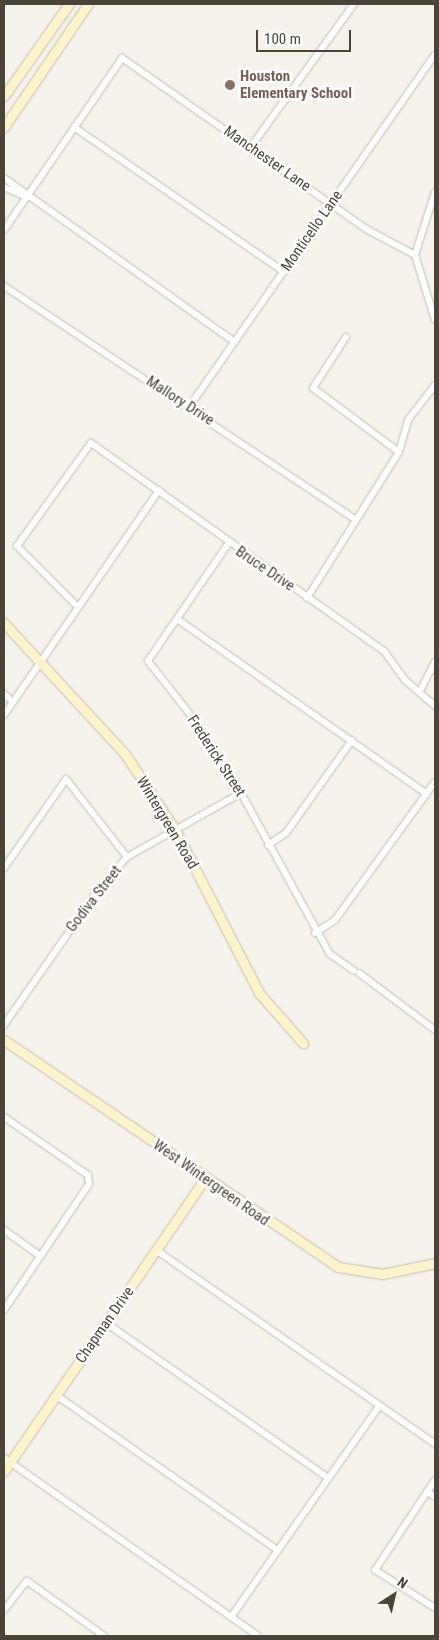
<!DOCTYPE html>
<html>
<head>
<meta charset="utf-8">
<style>
  body { margin:0 }
  #map { position:relative; width:439px; height:1640px; overflow:hidden; background:#f6f3ec; font-family:"Roboto Condensed",sans-serif }
  div>[style] { position:absolute }
  .roads { filter:drop-shadow(0 0 1px #c2bbae) drop-shadow(0 0 1px #c2bbae) }
  .street>* { height:6px; margin:-3px; padding:0 3px; transform-origin:3px; border-radius:3px; background:#fff }
  .secondary>* { height:9px; margin:-4.5px; padding:0 4.5px; transform-origin:4.5px; border-radius:4.5px; background:#fff3cd }
  .dots>* { width:14px; height:14px; translate:-50% -50%; box-sizing:border-box; border:2px solid #fff; border-radius:50% }
  span { translate:-50% -50%; white-space:nowrap; text-align:center; line-height:1.15; -webkit-text-stroke:5px #fff; paint-order:stroke }
  .education-label { font-size:15px; color:#785e54; font-weight:700 }
  .left { translate:0 -50%; text-align:left }
  .street-label { font-size:15px; color:#4b4439 }
  .frame { position:absolute; inset:0; border:5px solid #4b4439; pointer-events:none }
  .north { position:absolute; left:369px; top:1570px; width:50px; height:50px; -webkit-text-stroke:4px #fff; paint-order:stroke; rotate:35deg; font-size:14px; font-weight:700; line-height:20px; text-align:center; color:#4b4439 }
  .north::after { content:''; display:block; margin:auto; width:18px; height:22px; background:#4b4439; clip-path:polygon(50% 0,100% 100%,50% 72%,0 100%) }
  .scale { position:absolute; left:256px; top:30px; width:95px; height:22px; box-sizing:border-box; border:2px solid #4b4439; border-top:0; padding-left:6px; font-size:15px; line-height:18px; white-space:nowrap; color:#4b4439; -webkit-text-stroke:4px #fff; paint-order:stroke }
</style>
</head>
<body>
<div id="map">
  <div class="roads">
    <div class="street">
      <div style="left:74px;top:127px;width:255px;rotate:34.6deg"></div>
      <div style="left:250px;top:148px;width:178px;rotate:-54.2deg"></div>
      <div style="left:4px;top:178px;width:283px;rotate:35.4deg"></div>
      <div style="left:4px;top:187px;width:24px;rotate:24deg"></div>
      <div style="left:435px;top:192px;width:66px;rotate:107.6deg"></div>
      <div style="left:415px;top:255px;width:68px;rotate:72.9deg"></div>
      <div style="left:4px;top:230px;width:209px;rotate:-55.5deg"></div>
      <div style="left:122px;top:58px;width:300px;rotate:35deg"></div>
      <div style="left:368px;top:230px;width:53px;rotate:28deg"></div>
      <div style="left:4px;top:286px;width:421px;rotate:33.6deg"></div>
      <div style="left:346px;top:337px;width:61px;rotate:122.9deg"></div>
      <div style="left:313px;top:388px;width:107px;rotate:36.7deg"></div>
      <div style="left:189px;top:407px;width:429px;rotate:-55.1deg"></div>
      <div style="left:228px;top:544px;width:142px;rotate:124.4deg"></div>
      <div style="left:148px;top:661px;width:73px;rotate:51.7deg"></div>
      <div style="left:193px;top:718px;width:89px;rotate:57.4deg"></div>
      <div style="left:241px;top:793px;width:184px;rotate:61.1deg"></div>
      <div style="left:330px;top:954px;width:29px;rotate:35deg"></div>
      <div style="left:307px;top:598px;width:173px;rotate:-57.8deg"></div>
      <div style="left:399px;top:452px;width:33px;rotate:-74deg"></div>
      <div style="left:408px;top:420px;width:44px;rotate:-52.4deg"></div>
      <div style="left:77px;top:606px;width:85px;rotate:-135deg"></div>
      <div style="left:17px;top:546px;width:127px;rotate:-54.3deg"></div>
      <div style="left:91px;top:443px;width:359px;rotate:35.4deg"></div>
      <div style="left:384px;top:651px;width:36px;rotate:54deg"></div>
      <div style="left:405px;top:680px;width:40px;rotate:41deg"></div>
      <div style="left:177px;top:619px;width:305px;rotate:35deg"></div>
      <div style="left:420px;top:691px;width:33px;rotate:-63deg"></div>
      <div style="left:4px;top:694px;width:12px;rotate:42deg"></div>
      <div style="left:4px;top:715px;width:273px;rotate:-55.4deg"></div>
      <div style="left:268px;top:845px;width:22px;rotate:-34deg"></div>
      <div style="left:286px;top:833px;width:114px;rotate:-54.6deg"></div>
      <div style="left:4px;top:868px;width:108px;rotate:-55.1deg"></div>
      <div style="left:66px;top:779px;width:99px;rotate:52deg"></div>
      <div style="left:315px;top:933px;width:24px;rotate:-33deg"></div>
      <div style="left:335px;top:920px;width:170px;rotate:-54.1deg"></div>
      <div style="left:359px;top:973px;width:95px;rotate:36.9deg"></div>
      <div style="left:4px;top:1025px;width:161px;rotate:-55.1deg"></div>
      <div style="left:96px;top:893px;width:48px;rotate:-49.3deg"></div>
      <div style="left:127px;top:857px;width:131px;rotate:-29.3deg"></div>
      <div style="left:4px;top:1117px;width:102px;rotate:34.6deg"></div>
      <div style="left:88px;top:1175px;width:9px;rotate:84deg"></div>
      <div style="left:89px;top:1184px;width:152px;rotate:124deg"></div>
      <div style="left:4px;top:1230px;width:44px;rotate:35.8deg"></div>
      <div style="left:156px;top:1250px;width:340px;rotate:34.8deg"></div>
      <div style="left:106px;top:1323px;width:271px;rotate:34.9deg"></div>
      <div style="left:56px;top:1395px;width:270px;rotate:35deg"></div>
      <div style="left:4px;top:1458px;width:310px;rotate:35deg"></div>
      <div style="left:435px;top:1480px;width:108px;rotate:123.7deg"></div>
      <div style="left:375px;top:1570px;width:71px;rotate:32.3deg"></div>
      <div style="left:427px;top:1492px;width:9px;rotate:32deg"></div>
      <div style="left:4px;top:1610px;width:37px;rotate:-52deg"></div>
      <div style="left:27px;top:1581px;width:95px;rotate:35.5deg"></div>
      <div style="left:231px;top:1617px;width:259px;rotate:-54.9deg"></div>
    </div>
    <div class="secondary">
      <div style="left:4px;top:96px;width:113px;rotate:-54.8deg"></div>
      <div style="left:4px;top:127px;width:149px;rotate:-55.7deg"></div>
      <div style="left:4px;top:623px;width:178px;rotate:47.3deg"></div>
      <div style="left:125px;top:754px;width:89px;rotate:56.5deg"></div>
      <div style="left:174px;top:828px;width:186px;rotate:62.7deg"></div>
      <div style="left:259px;top:993px;width:67px;rotate:48.7deg"></div>
      <div style="left:4px;top:1040px;width:404px;rotate:34.2deg"></div>
      <div style="left:338px;top:1267px;width:45px;rotate:9deg"></div>
      <div style="left:382px;top:1274px;width:54px;rotate:-11.7deg"></div>
      <div style="left:4px;top:1471px;width:354px;rotate:-55.5deg"></div>
    </div>
  </div>
  <div class="dots">
    <div style="left:230px;top:85px;background:#8d6e63"></div>
  </div>
  <div class="education-label">
    <span class="left" style="left:240px;top:85px">Houston<br>Elementary School</span>
  </div>
  <div class="street-label">
    <span style="left:267px;top:159px;rotate:35deg">Manchester Lane</span>
    <span style="left:312px;top:231px;rotate:-55deg">Monticello Lane</span>
    <span style="left:180px;top:401px;rotate:33deg">Mallory Drive</span>
    <span style="left:265px;top:569px;rotate:34deg">Bruce Drive</span>
    <span style="left:216px;top:756px;rotate:57deg">Frederick Street</span>
    <span style="left:167px;top:823px;rotate:59deg">Wintergreen Road</span>
    <span style="left:94px;top:899px;rotate:-52deg">Godiva Street</span>
    <span style="left:211px;top:1183px;rotate:35deg">West Wintergreen Road</span>
    <span style="left:105px;top:1325px;rotate:-55deg">Chapman Drive</span>
  </div>
  <div class="frame"></div>
  <div class="north">N</div>
  <div class="scale">100 m</div>
</div>
</body>
</html>
